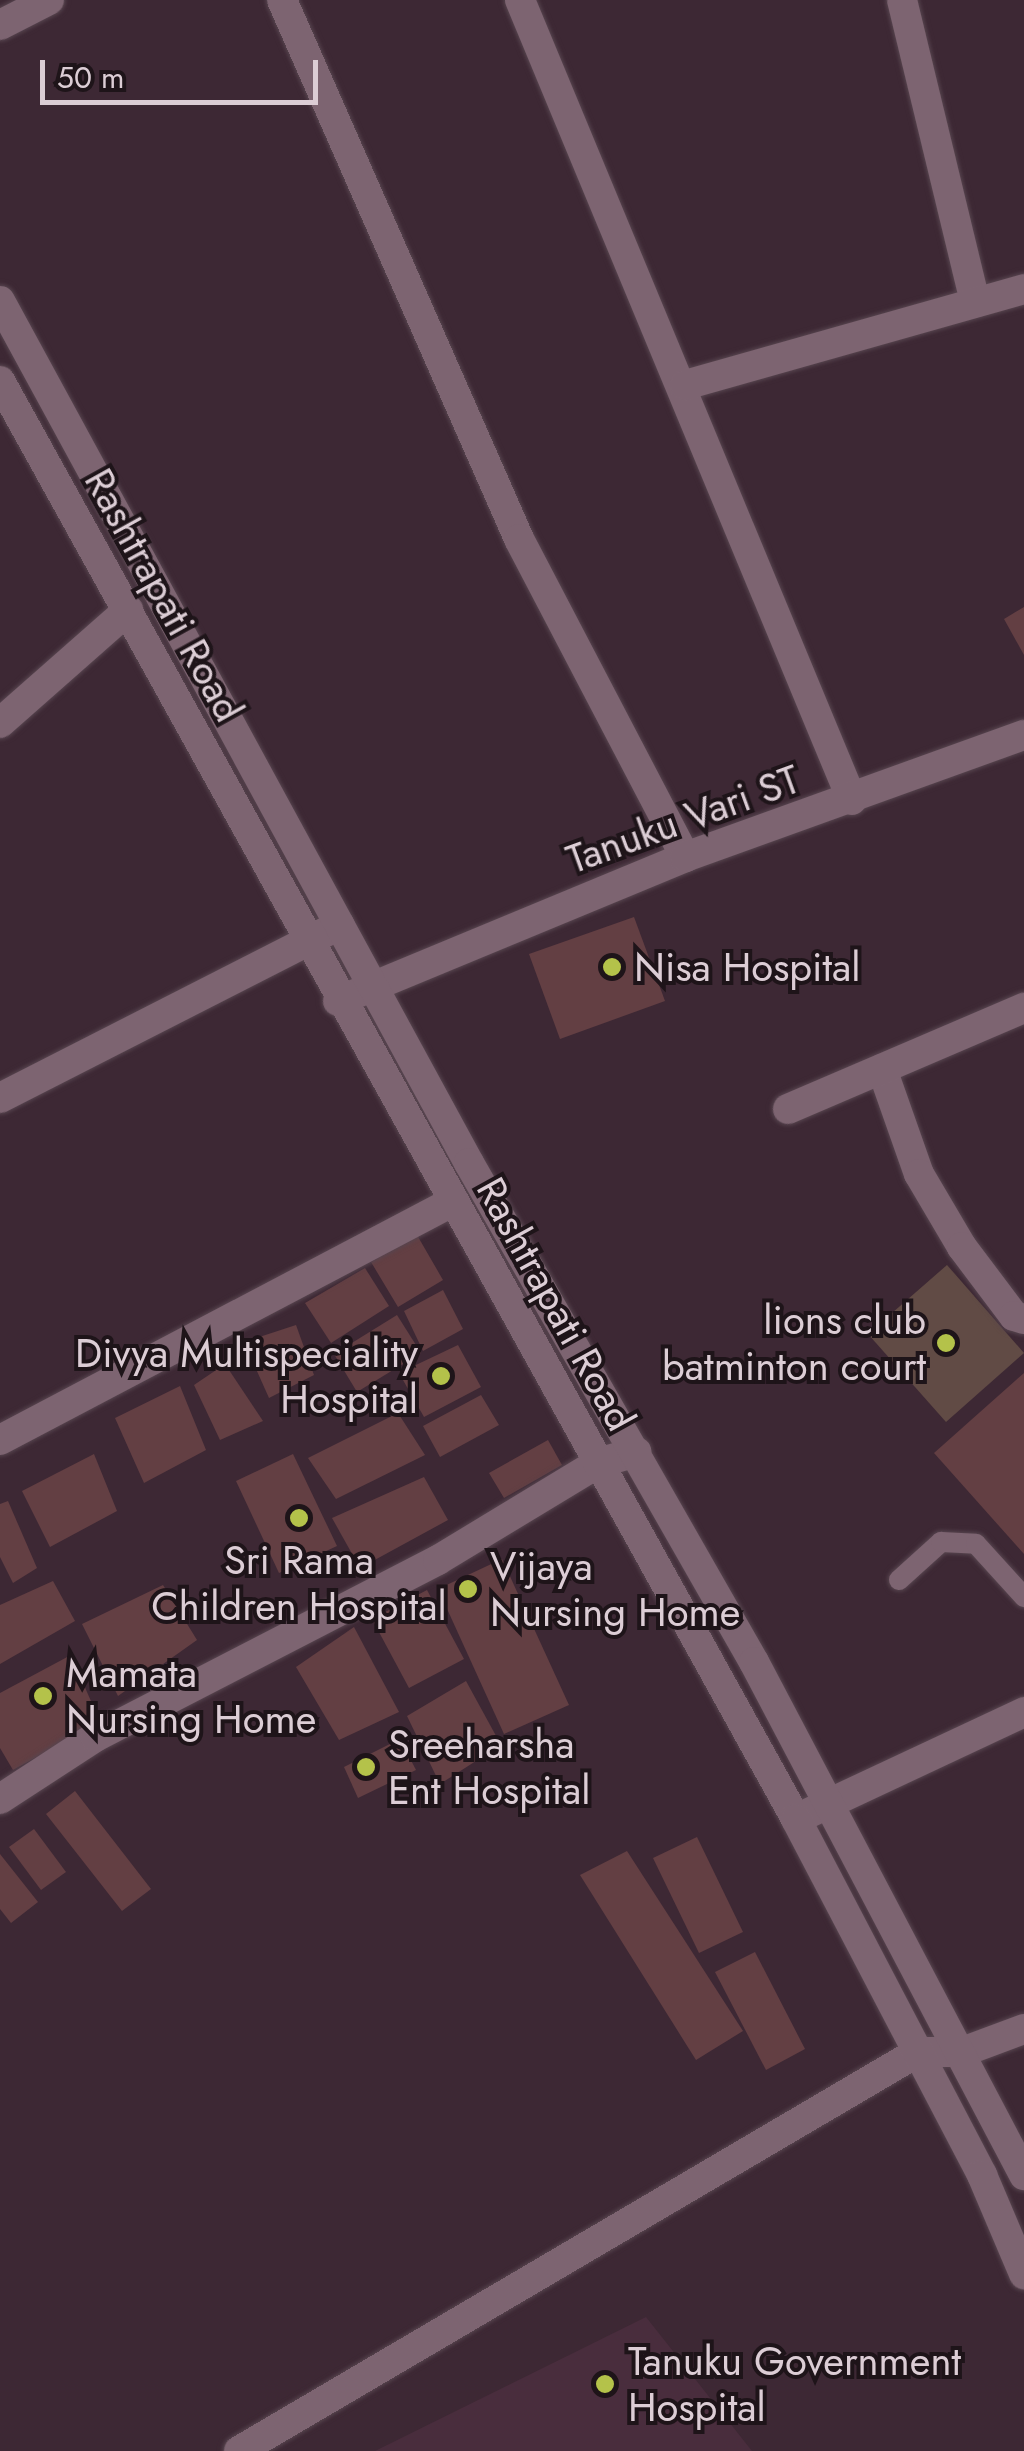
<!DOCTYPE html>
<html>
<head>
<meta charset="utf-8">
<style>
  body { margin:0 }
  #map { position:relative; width:1024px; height:2451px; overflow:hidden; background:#3d2834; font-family:Jost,sans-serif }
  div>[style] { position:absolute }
  .built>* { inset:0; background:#492d3d }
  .green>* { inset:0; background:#614b45 }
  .building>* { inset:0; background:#633f43 }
  .roads { filter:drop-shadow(0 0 2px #57454f) drop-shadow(0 0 2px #57454f) }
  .lane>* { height:20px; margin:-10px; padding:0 10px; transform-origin:10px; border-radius:10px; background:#7d6471 }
  .street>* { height:30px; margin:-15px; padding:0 15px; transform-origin:15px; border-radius:15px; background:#7d6471 }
  .secondary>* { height:30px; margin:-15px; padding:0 15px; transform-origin:15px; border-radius:15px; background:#7d6471 }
  .dots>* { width:28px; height:28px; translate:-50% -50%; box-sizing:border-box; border:5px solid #1e1419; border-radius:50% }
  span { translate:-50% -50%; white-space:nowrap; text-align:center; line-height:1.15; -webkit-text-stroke:8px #1e1419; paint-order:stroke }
  .street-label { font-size:40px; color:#dccdd5 }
  .poi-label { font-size:40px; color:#dccdd5 }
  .left { translate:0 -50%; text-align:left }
  .right { translate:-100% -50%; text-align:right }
  .scale { position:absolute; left:40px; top:60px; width:278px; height:45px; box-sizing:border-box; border:5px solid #dccdd5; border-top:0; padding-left:12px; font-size:30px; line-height:35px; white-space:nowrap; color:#dccdd5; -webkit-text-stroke:8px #1e1419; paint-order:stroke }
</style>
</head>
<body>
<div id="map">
  <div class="built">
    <div style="clip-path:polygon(646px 2317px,752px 2451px,375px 2451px)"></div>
  </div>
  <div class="green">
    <div style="clip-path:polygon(947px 1265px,1024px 1353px,946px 1422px,868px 1334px)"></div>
  </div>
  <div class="building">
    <div style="clip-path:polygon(1024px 607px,1024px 655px,1004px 619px)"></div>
    <div style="clip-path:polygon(634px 917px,665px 1001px,560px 1039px,529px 954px)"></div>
    <div style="clip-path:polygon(417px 1235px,443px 1280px,398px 1307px,371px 1262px)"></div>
    <div style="clip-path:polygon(365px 1268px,389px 1306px,331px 1343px,305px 1303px)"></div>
    <div style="clip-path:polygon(443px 1290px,463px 1329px,423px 1351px,404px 1311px)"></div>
    <div style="clip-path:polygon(397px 1315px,421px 1353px,357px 1392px,334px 1354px)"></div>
    <div style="clip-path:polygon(296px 1325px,314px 1375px,269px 1398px,244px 1342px)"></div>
    <div style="clip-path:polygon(458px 1345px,481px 1387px,424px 1417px,399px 1373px)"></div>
    <div style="clip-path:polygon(225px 1364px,263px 1421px,220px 1440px,194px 1385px)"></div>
    <div style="clip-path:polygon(1024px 1373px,1024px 1554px,934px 1453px)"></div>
    <div style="clip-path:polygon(180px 1386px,206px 1450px,144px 1483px,115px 1418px)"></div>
    <div style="clip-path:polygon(481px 1395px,499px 1425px,440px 1457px,423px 1426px)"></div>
    <div style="clip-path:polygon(398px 1413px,425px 1455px,336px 1499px,308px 1458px)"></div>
    <div style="clip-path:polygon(548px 1440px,562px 1465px,504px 1498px,489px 1473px)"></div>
    <div style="clip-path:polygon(94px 1454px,117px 1511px,50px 1547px,22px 1491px)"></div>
    <div style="clip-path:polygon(293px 1454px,337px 1546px,279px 1573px,236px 1481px)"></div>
    <div style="clip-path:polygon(424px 1477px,448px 1520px,360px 1568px,332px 1518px)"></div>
    <div style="clip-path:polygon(8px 1501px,37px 1568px,13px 1583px,0 1557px,0 1504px)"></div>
    <div style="clip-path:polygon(502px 1559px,569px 1705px,504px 1734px,438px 1589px)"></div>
    <div style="clip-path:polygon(53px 1581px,75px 1621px,0 1664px,0 1605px)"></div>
    <div style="clip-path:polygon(163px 1585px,197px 1640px,118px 1696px,82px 1624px)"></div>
    <div style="clip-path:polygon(427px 1590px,464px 1659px,409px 1688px,372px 1619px)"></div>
    <div style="clip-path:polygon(354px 1627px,399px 1712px,339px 1740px,296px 1667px)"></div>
    <div style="clip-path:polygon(71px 1655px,100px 1722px,13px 1770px,0 1748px,0 1693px)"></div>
    <div style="clip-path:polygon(466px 1681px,501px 1745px,440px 1784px,407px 1716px)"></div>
    <div style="clip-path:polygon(400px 1739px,416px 1770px,358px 1798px,344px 1767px)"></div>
    <div style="clip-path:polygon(75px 1791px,151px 1889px,122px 1911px,46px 1814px)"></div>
    <div style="clip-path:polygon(34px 1829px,66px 1872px,41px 1890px,9px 1847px)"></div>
    <div style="clip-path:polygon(697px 1837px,743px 1932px,699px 1953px,653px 1858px)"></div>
    <div style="clip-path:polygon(627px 1851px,743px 2031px,696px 2060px,580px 1875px)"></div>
    <div style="clip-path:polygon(0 1854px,38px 1902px,11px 1923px,0 1909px)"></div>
    <div style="clip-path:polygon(755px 1952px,805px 2049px,766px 2070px,715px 1972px)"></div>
  </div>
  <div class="roads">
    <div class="lane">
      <div style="left:899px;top:1580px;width:57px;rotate:-42.1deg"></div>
      <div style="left:941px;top:1542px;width:35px;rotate:3deg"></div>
      <div style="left:976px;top:1544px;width:72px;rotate:47.8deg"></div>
    </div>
    <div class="street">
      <div style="left:282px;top:0;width:589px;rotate:66.26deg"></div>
      <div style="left:519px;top:539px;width:359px;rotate:62.4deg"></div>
      <div style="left:520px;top:0;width:866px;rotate:67.46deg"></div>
      <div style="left:902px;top:0;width:311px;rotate:76.4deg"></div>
      <div style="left:685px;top:385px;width:352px;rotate:-15.8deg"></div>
      <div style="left:0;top:723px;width:171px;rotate:-41.4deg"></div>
      <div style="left:338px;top:1001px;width:376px;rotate:-22.5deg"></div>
      <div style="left:685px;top:857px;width:360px;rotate:-19.8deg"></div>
      <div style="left:882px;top:1069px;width:111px;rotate:70.6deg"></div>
      <div style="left:919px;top:1174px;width:85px;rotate:59.5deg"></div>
      <div style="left:962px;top:1247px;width:86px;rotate:53deg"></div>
      <div style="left:1014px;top:1316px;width:10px;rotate:17deg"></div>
      <div style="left:0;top:1098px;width:381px;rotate:-27deg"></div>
      <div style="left:788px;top:1109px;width:257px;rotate:-23.2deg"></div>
      <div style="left:0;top:1440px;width:513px;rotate:-27.76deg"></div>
      <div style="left:0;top:1799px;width:113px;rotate:-33.1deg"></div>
      <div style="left:95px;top:1737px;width:386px;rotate:-27.3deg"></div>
      <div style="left:438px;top:1560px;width:187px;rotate:-31.2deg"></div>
      <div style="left:598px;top:1463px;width:40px;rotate:-16deg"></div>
      <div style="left:796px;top:1819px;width:252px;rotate:-25.1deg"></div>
      <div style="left:239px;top:2451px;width:788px;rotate:-30.44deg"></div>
      <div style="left:918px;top:2052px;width:44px"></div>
      <div style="left:962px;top:2052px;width:66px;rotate:-20.4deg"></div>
    </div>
    <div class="secondary">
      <div style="left:0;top:25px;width:55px;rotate:-27deg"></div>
      <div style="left:0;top:301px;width:981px;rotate:61.45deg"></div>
      <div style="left:469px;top:1163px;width:575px;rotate:60.27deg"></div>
      <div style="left:754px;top:1662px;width:580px;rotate:62.24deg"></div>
      <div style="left:0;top:381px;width:1644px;rotate:61.03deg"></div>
      <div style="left:796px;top:1819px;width:402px;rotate:62.4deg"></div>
      <div style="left:982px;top:2175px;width:108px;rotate:67deg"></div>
    </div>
  </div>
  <div class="dots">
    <div style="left:612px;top:967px;background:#b4c24a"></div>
    <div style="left:946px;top:1343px;background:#b4c24a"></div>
    <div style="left:441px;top:1376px;background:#b4c24a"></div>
    <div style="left:299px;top:1518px;background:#b4c24a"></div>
    <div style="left:468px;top:1589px;background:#b4c24a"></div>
    <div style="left:43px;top:1696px;background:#b4c24a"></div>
    <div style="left:366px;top:1767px;background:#b4c24a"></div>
    <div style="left:605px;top:2384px;background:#b4c24a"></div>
  </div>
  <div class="street-label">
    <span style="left:164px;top:595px;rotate:61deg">Rashtrapati Road</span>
    <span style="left:683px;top:819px;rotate:-20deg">Tanuku Vari ST</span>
    <span style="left:556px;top:1304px;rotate:61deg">Rashtrapati Road</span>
  </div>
  <div class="poi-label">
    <span class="left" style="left:634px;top:967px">Nisa Hospital</span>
    <span class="right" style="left:926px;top:1343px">lions club<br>batminton court</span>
    <span class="right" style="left:418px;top:1376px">Divya Multispeciality<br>Hospital</span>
    <span style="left:299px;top:1583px">Sri Rama<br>Children Hospital</span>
    <span class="left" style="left:490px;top:1589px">Vijaya<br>Nursing Home</span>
    <span class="left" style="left:66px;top:1696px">Mamata<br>Nursing Home</span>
    <span class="left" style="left:388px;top:1767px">Sreeharsha<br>Ent Hospital</span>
    <span class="left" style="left:628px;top:2384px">Tanuku Government<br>Hospital</span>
  </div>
  <div class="scale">50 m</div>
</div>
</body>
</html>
